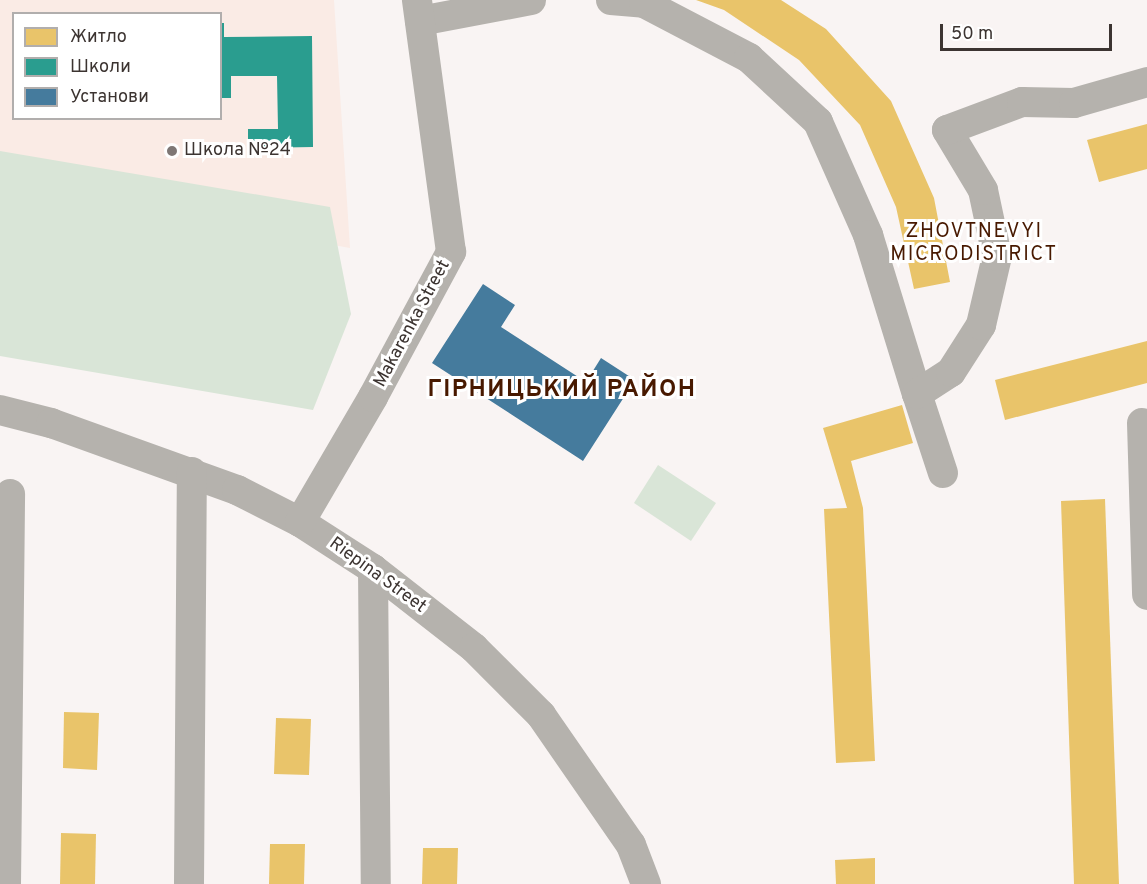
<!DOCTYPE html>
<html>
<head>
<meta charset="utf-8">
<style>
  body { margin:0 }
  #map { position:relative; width:1147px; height:884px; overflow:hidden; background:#f9f4f3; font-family:Overpass,sans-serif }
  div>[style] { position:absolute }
  .built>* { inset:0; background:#faebe5 }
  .green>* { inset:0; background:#d9e5d7 }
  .homes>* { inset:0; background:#e9c46a }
  .schools>* { inset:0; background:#2a9d8f }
  .public>* { inset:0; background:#457b9d }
  .minor>* { height:30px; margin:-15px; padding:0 15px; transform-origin:15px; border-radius:15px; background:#b5b2ad }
  .dots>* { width:16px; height:16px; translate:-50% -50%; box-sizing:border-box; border:3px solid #fff; border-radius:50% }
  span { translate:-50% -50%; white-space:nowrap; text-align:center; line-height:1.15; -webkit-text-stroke:6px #fff; paint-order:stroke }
  .poi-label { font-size:18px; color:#3c3431 }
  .left { translate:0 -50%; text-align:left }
  .street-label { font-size:18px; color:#3c3431 }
  .neighbourhood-label { font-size:20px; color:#481900; letter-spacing:1.5px }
  .district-label { font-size:24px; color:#481900; font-weight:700; letter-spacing:1.5px }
  .legend { position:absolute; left:12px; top:12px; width:210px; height:108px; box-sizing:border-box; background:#fff; border:2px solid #b1aead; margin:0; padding:8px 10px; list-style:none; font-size:18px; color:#3c3431 }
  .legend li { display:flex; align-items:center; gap:12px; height:30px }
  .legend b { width:30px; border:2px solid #b1aead }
  .scale { position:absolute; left:940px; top:24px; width:172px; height:27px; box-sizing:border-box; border:3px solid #3c3431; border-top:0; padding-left:8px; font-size:18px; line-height:21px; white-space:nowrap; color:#3c3431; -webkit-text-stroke:4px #fff; paint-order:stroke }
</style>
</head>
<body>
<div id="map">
  <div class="built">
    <div style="clip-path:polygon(evenodd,0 0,334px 0,350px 248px,0 184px,0 0,14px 14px,220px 14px,220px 118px,14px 118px,14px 14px)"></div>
  </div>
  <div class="green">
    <div style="clip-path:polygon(0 151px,330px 207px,351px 314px,313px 410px,0 356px)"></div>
    <div style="clip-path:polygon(658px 465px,716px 503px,691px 541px,634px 503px)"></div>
  </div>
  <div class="homes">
    <div style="clip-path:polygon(696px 0,781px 0,826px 29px,891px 101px,934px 198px,950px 282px,914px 289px,896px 207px,860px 125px,799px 60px,724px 10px)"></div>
    <div style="clip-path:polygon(1147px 124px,1147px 169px,1099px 182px,1087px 140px)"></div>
    <div style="clip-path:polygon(1147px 341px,1147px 383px,1005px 420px,995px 380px)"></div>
    <div style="clip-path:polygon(902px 405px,913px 443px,851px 461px,863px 508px,875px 761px,836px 763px,824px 509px,847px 508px,823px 428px)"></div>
    <div style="clip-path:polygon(1105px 499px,1119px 884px,1074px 884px,1061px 501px)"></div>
    <div style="clip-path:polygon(64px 712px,99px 713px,97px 770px,63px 768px)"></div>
    <div style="clip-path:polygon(276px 718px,311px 719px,309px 775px,274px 774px)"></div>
    <div style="clip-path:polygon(61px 833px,96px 834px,95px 884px,60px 884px)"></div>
    <div style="clip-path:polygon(270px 844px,305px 844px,304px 884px,269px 884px)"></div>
    <div style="clip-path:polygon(423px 848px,458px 848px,457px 884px,422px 884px)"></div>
    <div style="clip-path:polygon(875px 858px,875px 884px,836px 884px,835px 860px)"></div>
  </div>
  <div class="schools">
    <div style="clip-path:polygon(220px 23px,224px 23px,224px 37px,312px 36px,313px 147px,248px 148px,248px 129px,278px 129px,277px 76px,231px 76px,231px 98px,220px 98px)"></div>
  </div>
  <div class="public">
    <div style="clip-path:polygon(483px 284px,515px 305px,501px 327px,586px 382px,601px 358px,635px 380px,583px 461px,432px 363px)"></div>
  </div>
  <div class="minor">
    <div style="left:611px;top:0;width:33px;rotate:5deg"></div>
    <div style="left:644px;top:3px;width:119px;rotate:27.6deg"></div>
    <div style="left:749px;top:58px;width:94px;rotate:42.8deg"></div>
    <div style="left:818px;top:122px;width:124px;rotate:66.1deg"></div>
    <div style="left:868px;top:235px;width:166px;rotate:72.9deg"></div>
    <div style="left:420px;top:21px;width:113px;rotate:-10.7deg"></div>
    <div style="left:0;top:410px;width:53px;rotate:14.3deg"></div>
    <div style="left:51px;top:423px;width:198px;rotate:19.8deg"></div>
    <div style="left:237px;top:490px;width:71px;rotate:26.9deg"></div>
    <div style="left:300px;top:522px;width:87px;rotate:32.8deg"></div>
    <div style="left:373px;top:569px;width:128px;rotate:38deg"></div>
    <div style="left:474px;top:648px;width:95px;rotate:45deg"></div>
    <div style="left:541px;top:715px;width:158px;rotate:55.3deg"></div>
    <div style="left:631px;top:845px;width:42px;rotate:69deg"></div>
    <div style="left:1142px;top:423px;width:172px;rotate:88.3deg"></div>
    <div style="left:943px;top:473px;width:83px;rotate:-108.2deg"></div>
    <div style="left:917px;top:394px;width:40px;rotate:-32.9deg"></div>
    <div style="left:951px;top:372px;width:56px;rotate:-57.4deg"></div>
    <div style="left:981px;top:325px;width:71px;rotate:-76.9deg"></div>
    <div style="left:997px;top:256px;width:67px;rotate:-102deg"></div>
    <div style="left:983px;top:190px;width:70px;rotate:-121deg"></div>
    <div style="left:947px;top:130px;width:80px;rotate:-20.5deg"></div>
    <div style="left:1022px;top:102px;width:52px;rotate:1.1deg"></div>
    <div style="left:1074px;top:103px;width:76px;rotate:-16deg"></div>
    <div style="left:300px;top:522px;width:145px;rotate:-59.7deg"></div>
    <div style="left:373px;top:397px;width:165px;rotate:-61.7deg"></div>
    <div style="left:451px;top:252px;width:254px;rotate:-97.7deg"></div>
    <div style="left:373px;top:569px;width:315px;rotate:89.5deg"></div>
    <div style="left:6px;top:884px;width:390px;rotate:-89.4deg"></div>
    <div style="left:189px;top:884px;width:412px;rotate:-89.6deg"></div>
  </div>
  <div class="dots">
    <div style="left:172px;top:151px;background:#7e7775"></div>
  </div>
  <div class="poi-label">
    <span class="left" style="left:184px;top:151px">Школа №24</span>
  </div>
  <div class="street-label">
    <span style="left:413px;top:324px;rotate:-62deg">Makarenka Street</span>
    <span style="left:377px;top:576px;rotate:36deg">Riepina Street</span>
  </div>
  <div class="neighbourhood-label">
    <span style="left:974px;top:244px">ZHOVTNEVYI<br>MICRODISTRICT</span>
  </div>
  <div class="district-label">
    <span style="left:562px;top:391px">ГІРНИЦЬКИЙ РАЙОН</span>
  </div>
  <ul class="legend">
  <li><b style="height:16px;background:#e9c46a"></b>Житло</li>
  <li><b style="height:16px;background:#2a9d8f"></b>Школи</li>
  <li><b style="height:16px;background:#457b9d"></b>Установи</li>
  </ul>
  <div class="scale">50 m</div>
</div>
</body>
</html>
